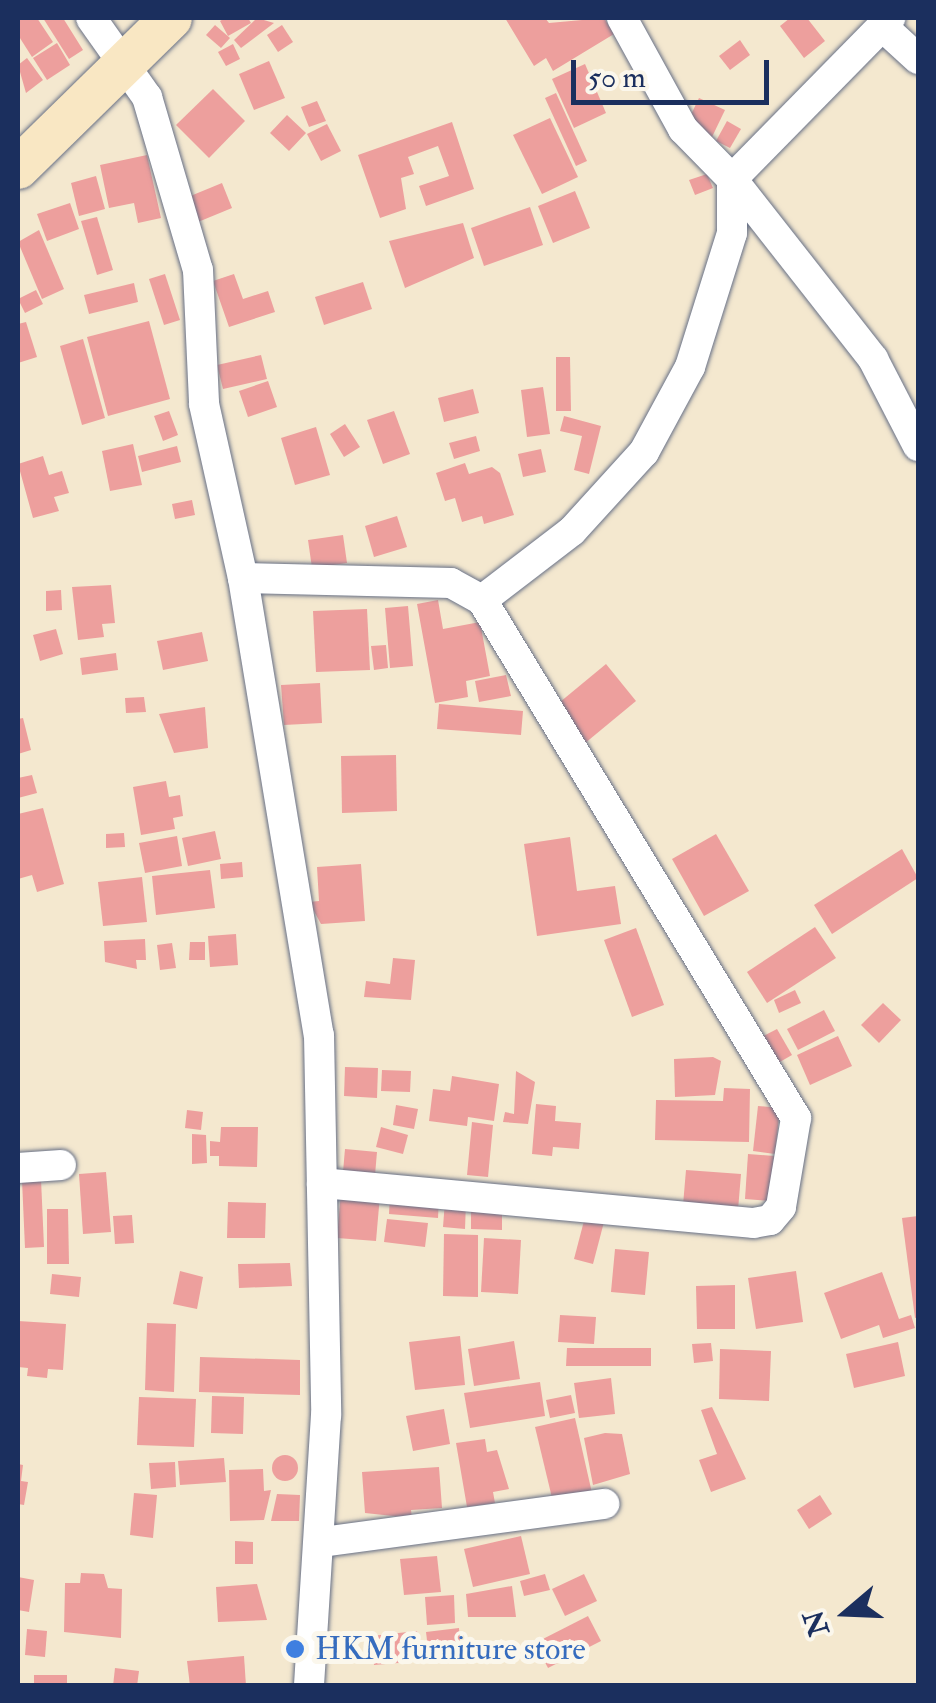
<!DOCTYPE html>
<html>
<head>
<meta charset="utf-8">
<style>
  body { margin:0 }
  #map { position:relative; width:936px; height:1703px; overflow:hidden; background:#f4e8cf; font-family:"IM FELL Double Pica",serif }
  div>[style] { position:absolute }
  .building>* { inset:0; background:#ed9f9d }
  .round { border-radius:50% }
  .roads { filter:drop-shadow(0 0 2px #677086) drop-shadow(0 0 2px #677086) }
  .street>* { height:30px; margin:-15px; padding:0 15px; transform-origin:15px; border-radius:15px; background:#fff }
  .secondary>* { height:42px; margin:-21px; padding:0 21px; transform-origin:21px; border-radius:21px; background:#f9e7c3 }
  .dots>* { width:28px; height:28px; translate:-50% -50%; box-sizing:border-box; border:5px solid #fbf7ec; border-radius:50% }
  span { translate:-50% -50%; white-space:nowrap; text-align:center; line-height:1.15; -webkit-text-stroke:10px #fbf7ec; paint-order:stroke }
  .shop-label { font-size:32px; color:#366cbe }
  .left { translate:0 -50%; text-align:left }
  .frame { position:absolute; inset:0; border:20px solid #1b2f5e; pointer-events:none }
  .north { position:absolute; left:796px; top:1563px; width:100px; height:100px; -webkit-text-stroke:8px #fbf7ec; paint-order:stroke; rotate:251deg; font-size:28px; font-weight:700; line-height:40px; text-align:center; color:#1b2f5e }
  .north::after { content:''; display:block; margin:auto; width:35px; height:45px; background:#1b2f5e; clip-path:polygon(50% 0,100% 100%,50% 72%,0 100%) }
  .scale { position:absolute; left:571px; top:60px; width:198px; height:45px; box-sizing:border-box; border:5px solid #1b2f5e; border-top:0; padding-left:12px; font-size:30px; line-height:35px; white-space:nowrap; color:#1b2f5e; -webkit-text-stroke:8px #fbf7ec; paint-order:stroke }
</style>
</head>
<body>
<div id="map">
  <div class="building">
    <div style="clip-path:polygon(18px 18px,37px 18px,53px 42px,32px 57px,18px 35px)"></div>
    <div style="clip-path:polygon(43px 18px,63px 18px,83px 50px,69px 59px)"></div>
    <div style="clip-path:polygon(225px 18px,248px 18px,251px 23px,228px 36px,220px 21px)"></div>
    <div style="clip-path:polygon(257px 18px,274px 23px,241px 48px,234px 40px)"></div>
    <div style="clip-path:polygon(505px 18px,545px 18px,549px 23px,604px 18px,614px 34px,553px 71px,546px 58px,534px 66px)"></div>
    <div style="clip-path:polygon(790px 18px,807px 18px,825px 41px,804px 58px,780px 26px)"></div>
    <div style="clip-path:polygon(215px 25px,230px 38px,221px 48px,206px 35px)"></div>
    <div style="clip-path:polygon(282px 25px,293px 42px,278px 52px,267px 35px)"></div>
    <div style="clip-path:polygon(740px 40px,750px 55px,730px 70px,719px 56px)"></div>
    <div style="clip-path:polygon(57px 43px,70px 65px,47px 80px,33px 58px)"></div>
    <div style="clip-path:polygon(233px 44px,240px 59px,226px 66px,218px 52px)"></div>
    <div style="clip-path:polygon(27px 58px,43px 80px,26px 93px,18px 65px)"></div>
    <div style="clip-path:polygon(269px 61px,285px 98px,254px 110px,239px 74px)"></div>
    <div style="clip-path:polygon(585px 64px,606px 113px,574px 128px,552px 79px)"></div>
    <div style="clip-path:polygon(213px 89px,245px 121px,209px 158px,176px 125px)"></div>
    <div style="clip-path:polygon(556px 93px,587px 161px,576px 166px,545px 98px)"></div>
    <div style="clip-path:polygon(699px 98px,725px 110px,712px 137px,686px 125px)"></div>
    <div style="clip-path:polygon(317px 101px,326px 121px,309px 127px,301px 107px)"></div>
    <div style="clip-path:polygon(287px 115px,306px 133px,289px 151px,270px 133px)"></div>
    <div style="clip-path:polygon(550px 118px,578px 177px,542px 194px,513px 135px)"></div>
    <div style="clip-path:polygon(727px 121px,741px 129px,730px 148px,716px 141px)"></div>
    <div style="clip-path:polygon(452px 122px,474px 189px,426px 206px,419px 186px,449px 176px,438px 146px,408px 157px,414px 174px,401px 178px,406px 209px,380px 218px,358px 155px)"></div>
    <div style="clip-path:polygon(327px 124px,341px 151px,321px 161px,307px 134px)"></div>
    <div style="clip-path:polygon(147px 155px,161px 218px,138px 223px,134px 203px,109px 208px,100px 165px)"></div>
    <div style="clip-path:polygon(707px 174px,713px 188px,695px 195px,689px 180px)"></div>
    <div style="clip-path:polygon(96px 176px,105px 209px,79px 216px,71px 183px)"></div>
    <div style="clip-path:polygon(222px 183px,232px 208px,198px 222px,188px 197px)"></div>
    <div style="clip-path:polygon(575px 191px,590px 228px,553px 243px,538px 206px)"></div>
    <div style="clip-path:polygon(70px 203px,79px 229px,47px 241px,37px 214px)"></div>
    <div style="clip-path:polygon(530px 207px,543px 245px,484px 266px,471px 228px)"></div>
    <div style="clip-path:polygon(97px 217px,113px 270px,97px 275px,81px 221px)"></div>
    <div style="clip-path:polygon(463px 223px,474px 258px,405px 288px,389px 241px)"></div>
    <div style="clip-path:polygon(39px 230px,64px 289px,42px 299px,18px 242px)"></div>
    <div style="clip-path:polygon(165px 274px,180px 320px,164px 325px,149px 279px)"></div>
    <div style="clip-path:polygon(234px 274px,243px 299px,268px 291px,275px 312px,229px 327px,213px 281px)"></div>
    <div style="clip-path:polygon(363px 282px,372px 309px,324px 325px,315px 297px)"></div>
    <div style="clip-path:polygon(134px 283px,138px 302px,89px 314px,84px 295px)"></div>
    <div style="clip-path:polygon(36px 290px,43px 304px,25px 313px,18px 299px)"></div>
    <div style="clip-path:polygon(149px 321px,170px 399px,108px 416px,87px 337px)"></div>
    <div style="clip-path:polygon(26px 322px,37px 357px,18px 363px,18px 324px)"></div>
    <div style="clip-path:polygon(83px 339px,105px 418px,82px 425px,60px 346px)"></div>
    <div style="clip-path:polygon(261px 355px,267px 379px,223px 389px,217px 365px)"></div>
    <div style="clip-path:polygon(556px 357px,570px 357px,571px 411px,556px 411px)"></div>
    <div style="clip-path:polygon(268px 381px,277px 407px,248px 417px,239px 391px)"></div>
    <div style="clip-path:polygon(543px 387px,550px 434px,527px 437px,521px 390px)"></div>
    <div style="clip-path:polygon(473px 389px,479px 413px,444px 422px,438px 398px)"></div>
    <div style="clip-path:polygon(169px 411px,178px 435px,163px 441px,154px 416px)"></div>
    <div style="clip-path:polygon(394px 411px,410px 454px,383px 464px,367px 420px)"></div>
    <div style="clip-path:polygon(564px 416px,601px 426px,589px 474px,574px 470px,582px 436px,560px 431px)"></div>
    <div style="clip-path:polygon(345px 424px,360px 447px,344px 457px,330px 434px)"></div>
    <div style="clip-path:polygon(316px 427px,330px 475px,295px 485px,281px 438px)"></div>
    <div style="clip-path:polygon(476px 436px,480px 451px,454px 459px,449px 443px)"></div>
    <div style="clip-path:polygon(133px 444px,142px 485px,110px 491px,102px 451px)"></div>
    <div style="clip-path:polygon(177px 446px,181px 462px,142px 472px,138px 456px)"></div>
    <div style="clip-path:polygon(541px 449px,546px 472px,523px 477px,518px 454px)"></div>
    <div style="clip-path:polygon(43px 456px,49px 475px,62px 471px,69px 493px,54px 497px,59px 511px,33px 518px,18px 464px)"></div>
    <div style="clip-path:polygon(465px 463px,469px 474px,492px 467px,500px 473px,514px 515px,484px 524px,482px 516px,462px 522px,455px 498px,445px 501px,436px 473px)"></div>
    <div style="clip-path:polygon(192px 500px,195px 515px,175px 519px,172px 504px)"></div>
    <div style="clip-path:polygon(397px 516px,407px 547px,374px 557px,365px 526px)"></div>
    <div style="clip-path:polygon(343px 535px,347px 563px,312px 568px,308px 540px)"></div>
    <div style="clip-path:polygon(111px 585px,115px 623px,102px 624px,104px 637px,78px 640px,72px 587px)"></div>
    <div style="clip-path:polygon(61px 590px,62px 610px,46px 611px,46px 591px)"></div>
    <div style="clip-path:polygon(438px 600px,443px 629px,480px 622px,490px 676px,466px 681px,468px 697px,435px 703px,417px 604px)"></div>
    <div style="clip-path:polygon(408px 606px,413px 666px,390px 668px,385px 608px)"></div>
    <div style="clip-path:polygon(367px 609px,370px 670px,316px 672px,313px 611px)"></div>
    <div style="clip-path:polygon(56px 629px,63px 654px,40px 661px,33px 635px)"></div>
    <div style="clip-path:polygon(202px 632px,208px 661px,163px 670px,157px 641px)"></div>
    <div style="clip-path:polygon(386px 645px,388px 668px,374px 670px,371px 646px)"></div>
    <div style="clip-path:polygon(116px 653px,118px 670px,82px 675px,80px 658px)"></div>
    <div style="clip-path:polygon(606px 664px,636px 701px,584px 744px,554px 707px)"></div>
    <div style="clip-path:polygon(506px 675px,511px 696px,479px 702px,475px 681px)"></div>
    <div style="clip-path:polygon(320px 683px,322px 723px,284px 725px,281px 685px)"></div>
    <div style="clip-path:polygon(144px 697px,146px 712px,126px 713px,125px 698px)"></div>
    <div style="clip-path:polygon(439px 704px,523px 711px,521px 735px,437px 729px)"></div>
    <div style="clip-path:polygon(205px 707px,208px 748px,174px 753px,159px 714px)"></div>
    <div style="clip-path:polygon(23px 718px,31px 750px,18px 754px,18px 719px)"></div>
    <div style="clip-path:polygon(396px 755px,397px 811px,342px 813px,341px 756px)"></div>
    <div style="clip-path:polygon(32px 775px,37px 793px,18px 798px,18px 778px)"></div>
    <div style="clip-path:polygon(166px 781px,169px 797px,180px 795px,183px 816px,173px 818px,175px 829px,141px 835px,133px 787px)"></div>
    <div style="clip-path:polygon(43px 808px,64px 884px,37px 892px,32px 875px,18px 879px,18px 814px)"></div>
    <div style="clip-path:polygon(215px 831px,221px 859px,188px 866px,182px 838px)"></div>
    <div style="clip-path:polygon(124px 833px,125px 847px,106px 848px,106px 834px)"></div>
    <div style="clip-path:polygon(716px 834px,749px 891px,704px 916px,672px 859px)"></div>
    <div style="clip-path:polygon(177px 836px,182px 866px,145px 873px,139px 843px)"></div>
    <div style="clip-path:polygon(570px 837px,577px 891px,615px 886px,621px 924px,537px 936px,524px 844px)"></div>
    <div style="clip-path:polygon(902px 849px,918px 878px,832px 934px,814px 905px)"></div>
    <div style="clip-path:polygon(242px 862px,243px 877px,221px 879px,220px 864px)"></div>
    <div style="clip-path:polygon(361px 864px,365px 921px,321px 924px,309px 902px,319px 901px,317px 867px)"></div>
    <div style="clip-path:polygon(210px 870px,215px 908px,156px 915px,152px 876px)"></div>
    <div style="clip-path:polygon(142px 877px,147px 922px,103px 926px,98px 882px)"></div>
    <div style="clip-path:polygon(815px 927px,836px 958px,767px 1003px,747px 972px)"></div>
    <div style="clip-path:polygon(636px 928px,664px 1005px,632px 1017px,604px 940px)"></div>
    <div style="clip-path:polygon(236px 934px,238px 965px,210px 967px,208px 936px)"></div>
    <div style="clip-path:polygon(145px 939px,146px 960px,136px 960px,137px 969px,105px 962px,104px 941px)"></div>
    <div style="clip-path:polygon(190px 942px,205px 942px,205px 960px,189px 960px)"></div>
    <div style="clip-path:polygon(172px 943px,176px 968px,160px 970px,157px 945px)"></div>
    <div style="clip-path:polygon(393px 958px,415px 960px,411px 1000px,364px 997px,366px 981px,390px 984px)"></div>
    <div style="clip-path:polygon(795px 990px,801px 1003px,779px 1013px,774px 1000px)"></div>
    <div style="clip-path:polygon(883px 1003px,901px 1020px,879px 1043px,861px 1025px)"></div>
    <div style="clip-path:polygon(824px 1010px,835px 1031px,798px 1050px,787px 1029px)"></div>
    <div style="clip-path:polygon(777px 1029px,792px 1055px,771px 1067px,756px 1040px)"></div>
    <div style="clip-path:polygon(838px 1036px,852px 1066px,810px 1085px,797px 1055px)"></div>
    <div style="clip-path:polygon(713px 1057px,721px 1061px,715px 1095px,675px 1097px,674px 1059px)"></div>
    <div style="clip-path:polygon(345px 1067px,378px 1068px,377px 1098px,344px 1096px)"></div>
    <div style="clip-path:polygon(382px 1070px,411px 1071px,410px 1092px,381px 1091px)"></div>
    <div style="clip-path:polygon(516px 1071px,535px 1082px,528px 1124px,503px 1122px,505px 1112px,514px 1114px)"></div>
    <div style="clip-path:polygon(452px 1076px,499px 1084px,494px 1121px,468px 1117px,467px 1126px,429px 1121px,433px 1089px,450px 1091px)"></div>
    <div style="clip-path:polygon(724px 1088px,750px 1089px,749px 1142px,655px 1140px,656px 1100px,723px 1101px)"></div>
    <div style="clip-path:polygon(536px 1104px,556px 1106px,555px 1121px,581px 1123px,579px 1149px,553px 1147px,552px 1156px,532px 1154px)"></div>
    <div style="clip-path:polygon(396px 1105px,418px 1109px,414px 1129px,393px 1125px)"></div>
    <div style="clip-path:polygon(758px 1106px,780px 1108px,775px 1154px,753px 1151px)"></div>
    <div style="clip-path:polygon(187px 1110px,203px 1112px,201px 1130px,185px 1128px)"></div>
    <div style="clip-path:polygon(472px 1122px,493px 1125px,488px 1177px,467px 1175px)"></div>
    <div style="clip-path:polygon(221px 1127px,258px 1127px,257px 1167px,219px 1166px,219px 1156px,210px 1156px,210px 1141px,220px 1142px)"></div>
    <div style="clip-path:polygon(381px 1127px,408px 1135px,403px 1154px,376px 1147px)"></div>
    <div style="clip-path:polygon(192px 1134px,206px 1135px,207px 1163px,192px 1164px)"></div>
    <div style="clip-path:polygon(345px 1149px,377px 1152px,375px 1175px,343px 1172px)"></div>
    <div style="clip-path:polygon(748px 1154px,774px 1156px,771px 1201px,745px 1199px)"></div>
    <div style="clip-path:polygon(686px 1170px,741px 1174px,738px 1210px,683px 1205px)"></div>
    <div style="clip-path:polygon(106px 1172px,111px 1232px,83px 1234px,79px 1174px)"></div>
    <div style="clip-path:polygon(41px 1179px,44px 1247px,25px 1248px,22px 1180px)"></div>
    <div style="clip-path:polygon(341px 1192px,380px 1195px,376px 1241px,337px 1238px)"></div>
    <div style="clip-path:polygon(390px 1193px,439px 1197px,438px 1218px,389px 1214px)"></div>
    <div style="clip-path:polygon(445px 1201px,466px 1202px,465px 1229px,443px 1227px)"></div>
    <div style="clip-path:polygon(228px 1202px,266px 1203px,265px 1238px,227px 1238px)"></div>
    <div style="clip-path:polygon(47px 1209px,68px 1209px,69px 1264px,47px 1264px)"></div>
    <div style="clip-path:polygon(471px 1210px,502px 1211px,502px 1230px,471px 1229px)"></div>
    <div style="clip-path:polygon(132px 1215px,134px 1243px,115px 1244px,113px 1216px)"></div>
    <div style="clip-path:polygon(918px 1216px,918px 1317px,915px 1318px,902px 1218px)"></div>
    <div style="clip-path:polygon(585px 1217px,604px 1222px,593px 1264px,574px 1259px)"></div>
    <div style="clip-path:polygon(387px 1219px,428px 1223px,425px 1247px,384px 1242px)"></div>
    <div style="clip-path:polygon(444px 1234px,478px 1235px,478px 1297px,443px 1296px)"></div>
    <div style="clip-path:polygon(484px 1238px,521px 1240px,518px 1294px,481px 1292px)"></div>
    <div style="clip-path:polygon(615px 1249px,649px 1252px,645px 1295px,611px 1292px)"></div>
    <div style="clip-path:polygon(290px 1263px,292px 1286px,239px 1288px,238px 1264px)"></div>
    <div style="clip-path:polygon(180px 1271px,203px 1277px,197px 1309px,173px 1304px)"></div>
    <div style="clip-path:polygon(796px 1271px,803px 1322px,756px 1329px,748px 1278px)"></div>
    <div style="clip-path:polygon(882px 1272px,899px 1319px,911px 1315px,915px 1328px,883px 1338px,879px 1325px,841px 1339px,824px 1293px)"></div>
    <div style="clip-path:polygon(52px 1274px,81px 1277px,79px 1297px,50px 1294px)"></div>
    <div style="clip-path:polygon(735px 1285px,735px 1329px,697px 1329px,696px 1286px)"></div>
    <div style="clip-path:polygon(560px 1315px,596px 1317px,594px 1344px,558px 1342px)"></div>
    <div style="clip-path:polygon(18px 1321px,66px 1324px,63px 1370px,48px 1369px,47px 1378px,27px 1376px,28px 1368px,18px 1367px)"></div>
    <div style="clip-path:polygon(147px 1323px,176px 1324px,174px 1392px,145px 1390px)"></div>
    <div style="clip-path:polygon(460px 1336px,465px 1385px,415px 1390px,409px 1342px)"></div>
    <div style="clip-path:polygon(514px 1341px,520px 1379px,474px 1386px,468px 1349px)"></div>
    <div style="clip-path:polygon(898px 1342px,905px 1376px,854px 1388px,846px 1354px)"></div>
    <div style="clip-path:polygon(711px 1343px,713px 1361px,694px 1363px,692px 1344px)"></div>
    <div style="clip-path:polygon(567px 1348px,651px 1348px,651px 1366px,566px 1366px)"></div>
    <div style="clip-path:polygon(720px 1349px,771px 1351px,769px 1401px,719px 1399px)"></div>
    <div style="clip-path:polygon(200px 1357px,300px 1360px,300px 1395px,199px 1392px)"></div>
    <div style="clip-path:polygon(611px 1378px,615px 1414px,579px 1418px,574px 1383px)"></div>
    <div style="clip-path:polygon(540px 1382px,545px 1416px,470px 1428px,464px 1393px)"></div>
    <div style="clip-path:polygon(571px 1395px,575px 1413px,550px 1418px,546px 1400px)"></div>
    <div style="clip-path:polygon(212px 1396px,244px 1397px,243px 1434px,211px 1433px)"></div>
    <div style="clip-path:polygon(139px 1397px,196px 1399px,194px 1447px,137px 1445px)"></div>
    <div style="clip-path:polygon(712px 1407px,746px 1479px,711px 1492px,699px 1460px,717px 1454px,701px 1410px)"></div>
    <div style="clip-path:polygon(444px 1409px,450px 1444px,413px 1451px,406px 1416px)"></div>
    <div style="clip-path:polygon(575px 1418px,592px 1493px,553px 1502px,535px 1427px)"></div>
    <div style="clip-path:polygon(605px 1433px,622px 1434px,630px 1474px,593px 1485px,584px 1438px)"></div>
    <div style="clip-path:polygon(485px 1439px,487px 1452px,497px 1450px,509px 1489px,493px 1492px,495px 1503px,467px 1507px,456px 1443px)"></div>
    <div class="round" style="left:272px;top:1455px;width:26px;height:26px"></div>
    <div style="clip-path:polygon(224px 1458px,226px 1482px,180px 1485px,178px 1461px)"></div>
    <div style="clip-path:polygon(175px 1462px,176px 1487px,151px 1489px,149px 1463px)"></div>
    <div style="clip-path:polygon(18px 1464px,23px 1465px,21px 1481px,28px 1482px,24px 1505px,18px 1504px)"></div>
    <div style="clip-path:polygon(439px 1467px,442px 1508px,411px 1510px,412px 1518px,365px 1513px,362px 1472px)"></div>
    <div style="clip-path:polygon(263px 1469px,264px 1491px,271px 1490px,264px 1520px,230px 1521px,229px 1470px)"></div>
    <div style="clip-path:polygon(134px 1493px,157px 1495px,153px 1538px,130px 1535px)"></div>
    <div style="clip-path:polygon(277px 1494px,300px 1495px,299px 1521px,271px 1521px)"></div>
    <div style="clip-path:polygon(820px 1495px,832px 1514px,809px 1529px,797px 1510px)"></div>
    <div style="clip-path:polygon(521px 1536px,530px 1574px,473px 1587px,464px 1549px)"></div>
    <div style="clip-path:polygon(235px 1541px,253px 1542px,253px 1564px,235px 1564px)"></div>
    <div style="clip-path:polygon(437px 1556px,441px 1592px,404px 1595px,400px 1559px)"></div>
    <div style="clip-path:polygon(81px 1573px,104px 1574px,108px 1588px,122px 1589px,121px 1638px,64px 1632px,65px 1583px,80px 1583px)"></div>
    <div style="clip-path:polygon(545px 1574px,550px 1590px,524px 1596px,520px 1581px)"></div>
    <div style="clip-path:polygon(584px 1574px,597px 1601px,565px 1616px,552px 1589px)"></div>
    <div style="clip-path:polygon(18px 1577px,34px 1580px,29px 1612px,18px 1610px)"></div>
    <div style="clip-path:polygon(257px 1584px,267px 1620px,218px 1622px,216px 1587px)"></div>
    <div style="clip-path:polygon(512px 1586px,516px 1617px,468px 1617px,466px 1594px)"></div>
    <div style="clip-path:polygon(454px 1595px,455px 1623px,427px 1625px,425px 1597px)"></div>
    <div style="clip-path:polygon(588px 1616px,601px 1641px,548px 1668px,535px 1643px)"></div>
    <div style="clip-path:polygon(459px 1628px,461px 1654px,429px 1657px,426px 1632px)"></div>
    <div style="clip-path:polygon(27px 1629px,47px 1631px,45px 1657px,25px 1655px)"></div>
    <div style="clip-path:polygon(417px 1631px,421px 1661px,374px 1665px,371px 1636px)"></div>
    <div style="clip-path:polygon(244px 1656px,246px 1686px,190px 1686px,187px 1661px)"></div>
    <div style="clip-path:polygon(115px 1668px,139px 1671px,137px 1686px,113px 1686px)"></div>
    <div style="clip-path:polygon(34px 1675px,67px 1675px,67px 1686px,34px 1686px)"></div>
  </div>
  <div class="roads">
    <div class="street">
      <div style="left:91px;top:18px;width:97px;rotate:54.7deg"></div>
      <div style="left:147px;top:97px;width:180px;rotate:73.6deg"></div>
      <div style="left:198px;top:270px;width:134px;rotate:87.4deg"></div>
      <div style="left:204px;top:404px;width:178px;rotate:77.4deg"></div>
      <div style="left:243px;top:578px;width:463px;rotate:80.6deg"></div>
      <div style="left:319px;top:1035px;width:380px;rotate:88.9deg"></div>
      <div style="left:326px;top:1415px;width:272px;rotate:93.6deg"></div>
      <div style="left:622px;top:18px;width:127px;rotate:61.2deg"></div>
      <div style="left:683px;top:129px;width:70px;rotate:45.6deg"></div>
      <div style="left:732px;top:179px;width:229px;rotate:51.9deg"></div>
      <div style="left:873px;top:359px;width:98px;rotate:62.7deg"></div>
      <div style="left:882px;top:26px;width:49px;rotate:42.5deg"></div>
      <div style="left:243px;top:578px;width:208px;rotate:1.4deg"></div>
      <div style="left:451px;top:583px;width:35px;rotate:29deg"></div>
      <div style="left:482px;top:600px;width:606px;rotate:58.78deg"></div>
      <div style="left:796px;top:1118px;width:90px;rotate:99.6deg"></div>
      <div style="left:781px;top:1207px;width:17px;rotate:130deg"></div>
      <div style="left:770px;top:1220px;width:17px;rotate:170deg"></div>
      <div style="left:753px;top:1223px;width:433px;rotate:-174.7deg"></div>
      <div style="left:482px;top:600px;width:113px;rotate:-37.5deg"></div>
      <div style="left:572px;top:531px;width:107px;rotate:-47.7deg"></div>
      <div style="left:644px;top:452px;width:97px;rotate:-61.6deg"></div>
      <div style="left:690px;top:367px;width:140px;rotate:-72.6deg"></div>
      <div style="left:732px;top:233px;width:54px;rotate:-90deg"></div>
      <div style="left:732px;top:179px;width:226px;rotate:-45.5deg"></div>
      <div style="left:18px;top:1168px;width:43px;rotate:-4deg"></div>
      <div style="left:322px;top:1542px;width:285px;rotate:-7.7deg"></div>
    </div>
    <div class="secondary">
      <div style="left:18px;top:168px;width:214px;rotate:-44.4deg"></div>
    </div>
  </div>
  <div class="dots">
    <div style="left:295px;top:1649px;background:#3f7fe0"></div>
  </div>
  <div class="shop-label">
    <span class="left" style="left:315px;top:1649px">HKM furniture store</span>
  </div>
  <div class="frame"></div>
  <div class="north">N</div>
  <div class="scale">50 m</div>
</div>
</body>
</html>
